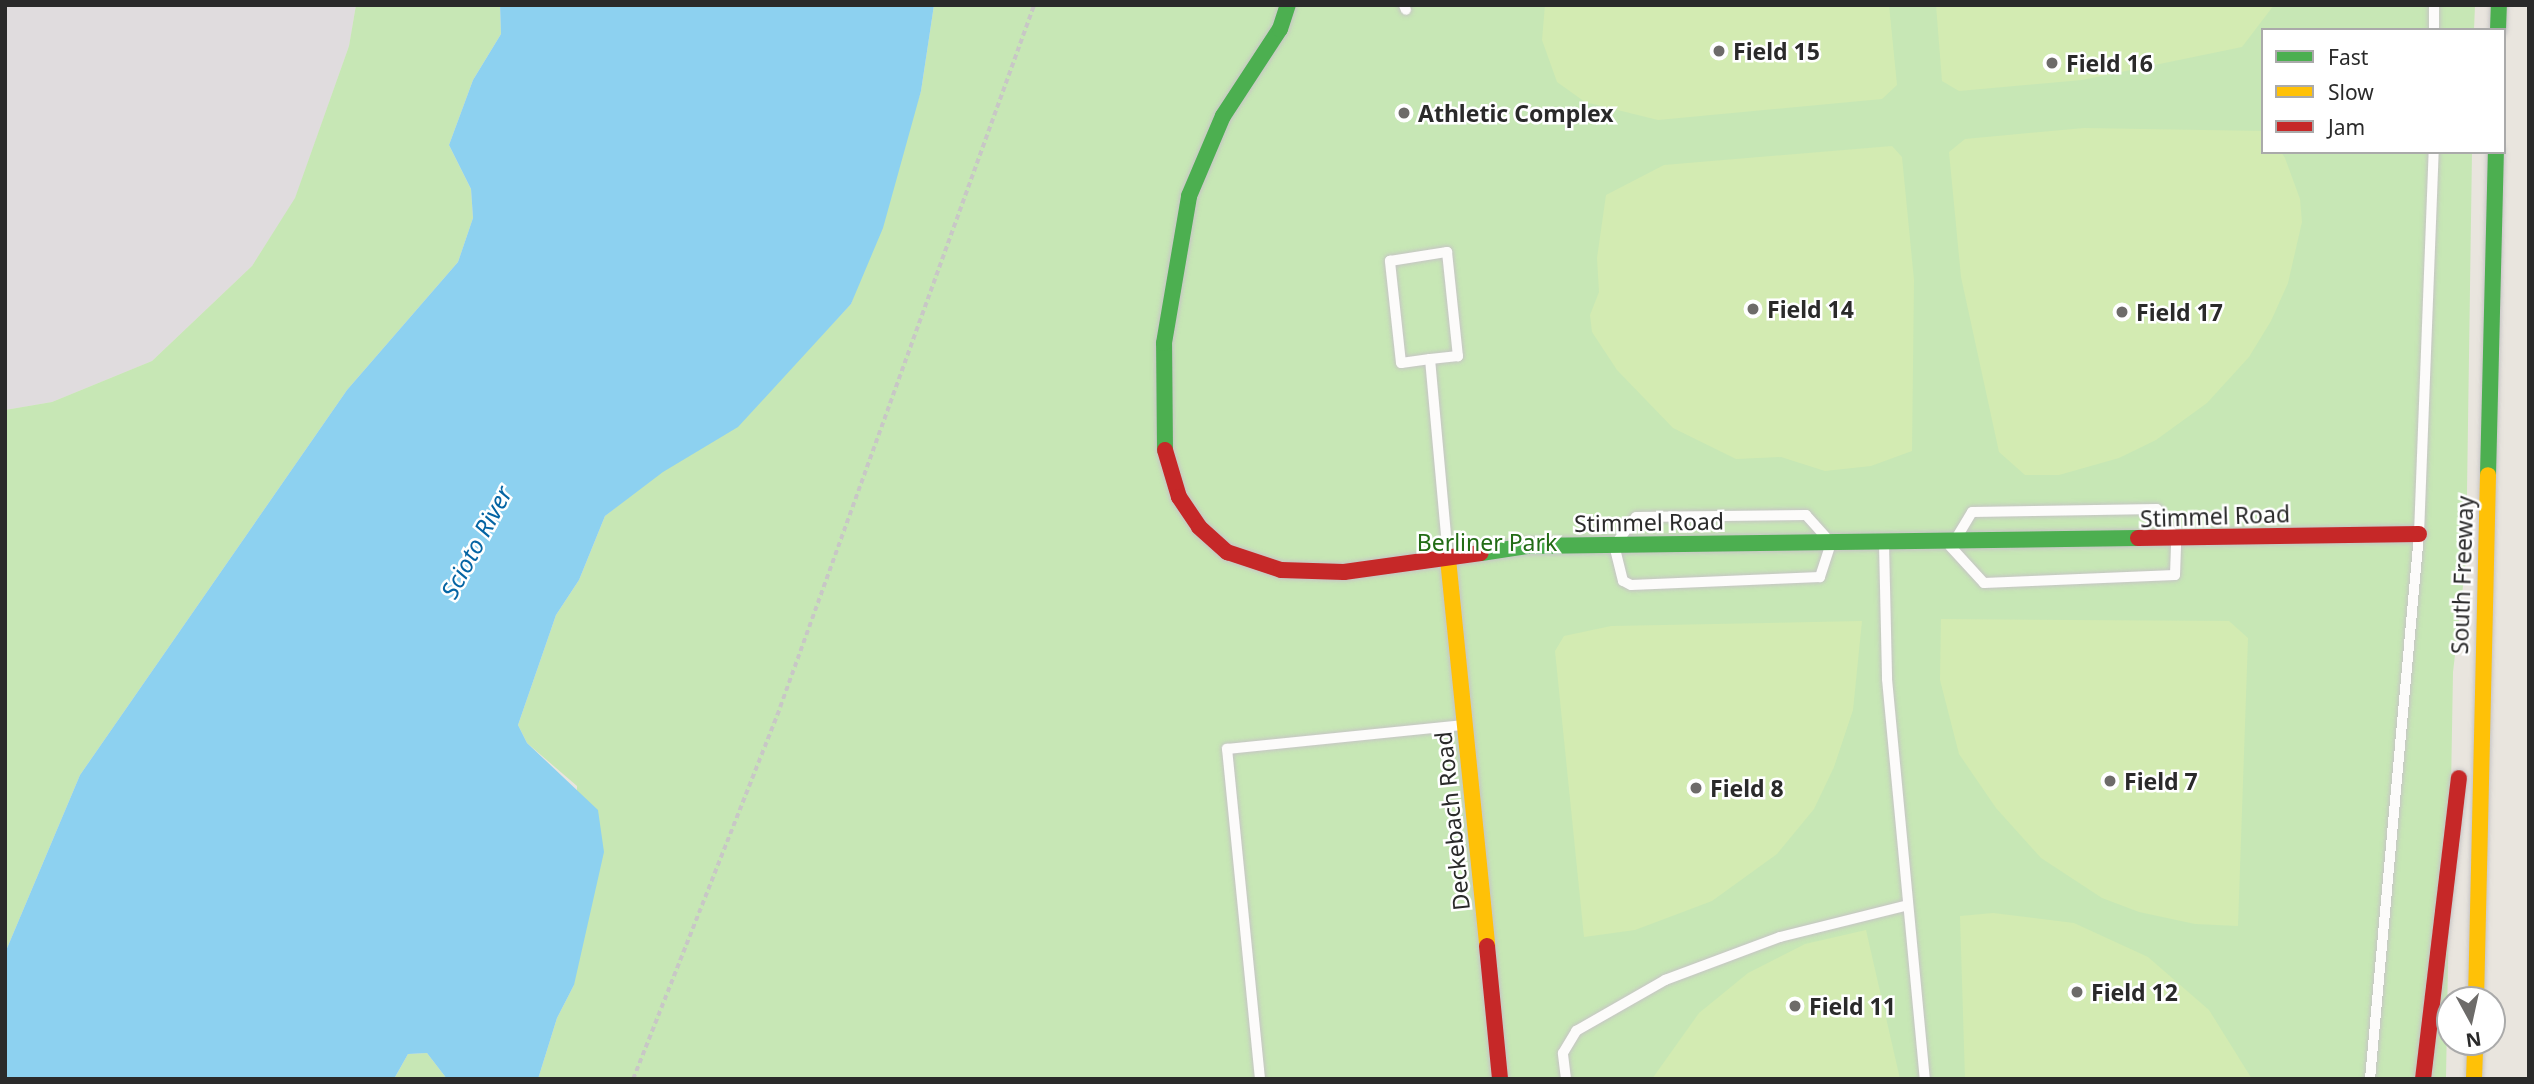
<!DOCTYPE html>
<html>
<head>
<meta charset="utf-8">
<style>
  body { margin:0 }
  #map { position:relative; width:2534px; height:1084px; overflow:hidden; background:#e9e5de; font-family:"Noto Sans",sans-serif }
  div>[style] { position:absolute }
  .industrial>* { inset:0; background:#e0dcde }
  .green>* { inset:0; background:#c7e7b5 }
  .pitch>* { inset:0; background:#d3ebb2 }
  .water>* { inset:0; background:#8dd1f0 }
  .path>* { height:3.5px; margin-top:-1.75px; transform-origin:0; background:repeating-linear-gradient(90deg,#c8c7c6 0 5px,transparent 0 8.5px) }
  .roads { filter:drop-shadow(0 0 2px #c6c4c5) drop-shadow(0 0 2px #c6c4c5) }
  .lane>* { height:10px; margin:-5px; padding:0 5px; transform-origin:5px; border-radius:5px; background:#fcfbfa }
  .fast>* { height:16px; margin:-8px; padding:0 8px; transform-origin:8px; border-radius:8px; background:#4caf50 }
  .slow>* { height:16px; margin:-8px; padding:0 8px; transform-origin:8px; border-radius:8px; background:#ffc107 }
  .jam>* { height:16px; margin:-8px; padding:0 8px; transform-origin:8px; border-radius:8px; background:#c62828 }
  .dots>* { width:19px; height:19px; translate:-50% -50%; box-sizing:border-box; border:4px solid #fff; border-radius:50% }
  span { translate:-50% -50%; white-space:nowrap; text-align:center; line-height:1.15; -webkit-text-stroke:5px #fff; paint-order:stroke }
  .poi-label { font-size:23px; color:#2a2a2a; font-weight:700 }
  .left { translate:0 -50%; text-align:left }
  .street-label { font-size:23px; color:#2a2a2a }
  .park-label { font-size:23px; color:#226c15 }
  .water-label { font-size:24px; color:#0464a3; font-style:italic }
  .frame { position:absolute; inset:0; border:7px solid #2a2a2a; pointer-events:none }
  .legend { position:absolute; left:2261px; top:28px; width:245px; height:126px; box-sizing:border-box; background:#fff; border:2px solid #aaa; margin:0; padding:9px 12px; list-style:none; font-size:21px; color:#2a2a2a }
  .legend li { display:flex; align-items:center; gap:14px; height:35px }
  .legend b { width:35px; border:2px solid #aaa }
  .north { position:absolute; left:2436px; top:986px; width:70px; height:70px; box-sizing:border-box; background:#fff; border:2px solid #aaa; border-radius:50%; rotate:172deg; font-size:19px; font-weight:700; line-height:28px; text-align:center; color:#2a2a2a }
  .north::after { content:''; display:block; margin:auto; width:24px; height:32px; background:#6d6b69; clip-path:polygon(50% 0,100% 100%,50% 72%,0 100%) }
</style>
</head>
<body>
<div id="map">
  <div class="industrial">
    <div style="clip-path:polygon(5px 5px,356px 5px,349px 46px,295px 199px,252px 266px,152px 361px,52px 402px,5px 410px)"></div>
  </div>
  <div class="green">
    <div style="clip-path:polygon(356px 5px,500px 5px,501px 34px,473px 80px,449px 145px,471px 189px,473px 218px,458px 262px,347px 390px,80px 775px,5px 953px,5px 410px,52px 402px,152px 361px,252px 266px,295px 198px,349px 46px)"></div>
    <div style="clip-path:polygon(934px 5px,2475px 5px,2474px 30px,2263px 30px,2263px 152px,2472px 152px,2466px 560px,2453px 672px,2446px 1079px,538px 1079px,557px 1018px,574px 985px,577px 786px,527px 743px,518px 725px,556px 615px,579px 580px,605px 516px,795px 363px,851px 304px,921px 91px)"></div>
    <div style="clip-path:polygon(427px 1053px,447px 1079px,394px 1079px,408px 1054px)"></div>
  </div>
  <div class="pitch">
    <div style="clip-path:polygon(1545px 5px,1889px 5px,1897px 85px,1882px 99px,1658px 120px,1585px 102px,1557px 82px,1542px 40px)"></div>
    <div style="clip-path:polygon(1936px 5px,2274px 5px,2242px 47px,2082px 80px,1959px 91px,1942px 81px)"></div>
    <div style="clip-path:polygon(2084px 128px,2263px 131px,2263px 152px,2281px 152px,2285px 158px,2300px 199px,2302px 222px,2288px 283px,2271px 321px,2249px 357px,2207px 403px,2156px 440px,2119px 458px,2059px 475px,2025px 475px,1999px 452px,1961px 277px,1949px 152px,1965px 139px)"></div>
    <div style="clip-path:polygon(1892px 146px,1902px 157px,1914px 280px,1912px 451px,1871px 466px,1825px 471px,1781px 457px,1736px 459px,1673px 428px,1617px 370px,1592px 332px,1590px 315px,1599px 292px,1597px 258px,1606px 195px,1664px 165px)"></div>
    <div style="clip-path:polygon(1941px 619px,2229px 621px,2248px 638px,2238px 926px,2195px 924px,2139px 912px,2102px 898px,2041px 858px,1996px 808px,1959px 754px,1940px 680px)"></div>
    <div style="clip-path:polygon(1862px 621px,1853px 710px,1834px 767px,1814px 809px,1777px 854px,1712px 901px,1635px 930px,1584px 937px,1555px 651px,1564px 636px,1611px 626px)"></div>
    <div style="clip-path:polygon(1993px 913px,2074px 923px,2148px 957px,2209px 1010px,2252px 1079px,1965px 1079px,1960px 916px)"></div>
    <div style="clip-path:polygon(1866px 930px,1900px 1079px,1652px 1079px,1699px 1013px,1748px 973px,1805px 944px)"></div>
  </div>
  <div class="water">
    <div style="clip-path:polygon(500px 5px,934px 5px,921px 91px,883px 228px,851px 304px,738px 427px,663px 472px,605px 516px,579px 580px,556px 615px,518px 725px,527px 743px,598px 810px,604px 852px,574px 985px,557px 1018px,538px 1079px,447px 1079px,427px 1053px,408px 1054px,394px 1079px,5px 1079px,5px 953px,80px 775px,347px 390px,458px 262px,473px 218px,471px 189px,449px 145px,473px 80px,501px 34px)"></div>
  </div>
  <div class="path">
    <div style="left:633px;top:1079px;width:400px;rotate:-68.4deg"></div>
    <div style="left:780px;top:707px;width:747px;rotate:-70.11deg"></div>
  </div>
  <div class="roads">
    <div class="lane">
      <div style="left:1404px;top:5px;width:5px;rotate:68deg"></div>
      <div style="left:2434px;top:30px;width:25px;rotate:-90deg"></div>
      <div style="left:1430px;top:359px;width:29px;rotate:172deg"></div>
      <div style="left:1401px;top:363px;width:103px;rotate:-96.2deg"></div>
      <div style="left:1390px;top:261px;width:58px;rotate:-9deg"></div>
      <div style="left:1447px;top:252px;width:105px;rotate:84deg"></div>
      <div style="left:1458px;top:356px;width:28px;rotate:174deg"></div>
      <div style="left:1430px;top:359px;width:198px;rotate:84.8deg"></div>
      <div style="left:1806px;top:515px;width:38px;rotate:48deg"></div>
      <div style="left:1831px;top:543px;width:36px;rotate:108deg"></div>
      <div style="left:1820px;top:577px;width:189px;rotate:177.6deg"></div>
      <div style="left:1631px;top:585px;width:9px;rotate:-153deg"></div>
      <div style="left:1623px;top:581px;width:36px;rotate:-104deg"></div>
      <div style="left:1614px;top:546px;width:36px;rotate:-53deg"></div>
      <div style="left:1636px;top:517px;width:170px;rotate:-0.7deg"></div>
      <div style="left:1884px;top:543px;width:136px;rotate:88.7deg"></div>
      <div style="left:1887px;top:679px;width:402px;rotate:84.6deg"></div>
      <div style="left:1950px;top:546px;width:50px;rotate:47.4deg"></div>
      <div style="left:1984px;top:583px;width:191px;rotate:-2.4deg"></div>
      <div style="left:2175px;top:575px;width:35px;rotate:-88deg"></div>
      <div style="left:2176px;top:540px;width:36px;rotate:-122deg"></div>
      <div style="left:2157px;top:509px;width:185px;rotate:179.1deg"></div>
      <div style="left:1972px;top:512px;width:29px;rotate:121deg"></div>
      <div style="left:1260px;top:1079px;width:332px;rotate:-95.7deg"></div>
      <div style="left:1227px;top:749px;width:236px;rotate:-5.8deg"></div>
      <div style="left:1566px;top:1079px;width:26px;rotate:-97deg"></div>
      <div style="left:1563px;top:1053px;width:26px;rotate:-59deg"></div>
      <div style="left:1576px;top:1031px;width:103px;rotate:-29.8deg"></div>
      <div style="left:1665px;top:980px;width:123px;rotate:-20.5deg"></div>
      <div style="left:1780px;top:937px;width:132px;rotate:-14deg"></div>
      <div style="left:2370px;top:1079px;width:547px;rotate:-84.86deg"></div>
      <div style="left:2419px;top:534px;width:382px;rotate:-87.8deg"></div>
    </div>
    <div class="fast">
      <div style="left:2498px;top:30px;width:25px;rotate:-88deg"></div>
      <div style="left:1165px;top:450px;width:107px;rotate:-90.5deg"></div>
      <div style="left:1164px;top:343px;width:149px;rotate:-80.3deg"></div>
      <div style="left:1189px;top:196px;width:87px;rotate:-67deg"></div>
      <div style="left:1223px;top:116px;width:104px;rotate:-56.8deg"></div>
      <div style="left:1280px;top:29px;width:25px;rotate:-72deg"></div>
      <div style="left:2488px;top:475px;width:323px;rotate:-88.6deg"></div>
      <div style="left:1481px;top:553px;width:48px;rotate:-8.5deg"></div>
      <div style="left:1528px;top:546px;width:610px;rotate:-0.75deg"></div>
    </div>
    <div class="slow">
      <div style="left:1448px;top:559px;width:389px;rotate:84.2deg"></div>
      <div style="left:2476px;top:1000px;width:525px;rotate:-88.69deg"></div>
      <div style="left:2474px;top:1079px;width:37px;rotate:-88deg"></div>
    </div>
    <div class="jam">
      <div style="left:1165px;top:450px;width:49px;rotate:73.4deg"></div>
      <div style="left:1179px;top:497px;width:36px;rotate:56deg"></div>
      <div style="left:1199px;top:527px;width:38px;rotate:42deg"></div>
      <div style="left:1227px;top:552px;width:57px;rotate:18.4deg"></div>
      <div style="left:1281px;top:570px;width:63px;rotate:1.8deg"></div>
      <div style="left:1344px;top:572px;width:138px;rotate:-7.9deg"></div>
      <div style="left:2138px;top:538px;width:281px;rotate:-0.8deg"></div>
      <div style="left:1487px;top:946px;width:134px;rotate:84.4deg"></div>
      <div style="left:2423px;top:1079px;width:303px;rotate:-83.2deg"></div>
    </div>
  </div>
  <div class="dots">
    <div style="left:1719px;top:51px;background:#6d6b69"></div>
    <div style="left:2052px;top:63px;background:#6d6b69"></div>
    <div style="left:1404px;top:113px;background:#6d6b69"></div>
    <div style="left:1753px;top:309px;background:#6d6b69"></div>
    <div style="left:2122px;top:312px;background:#6d6b69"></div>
    <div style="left:2110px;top:781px;background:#6d6b69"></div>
    <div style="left:1696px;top:788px;background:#6d6b69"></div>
    <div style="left:2077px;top:992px;background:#6d6b69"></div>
    <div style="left:1795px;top:1006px;background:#6d6b69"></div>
  </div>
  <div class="poi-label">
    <span class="left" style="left:1733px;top:51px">Field 15</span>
    <span class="left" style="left:2066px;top:63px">Field 16</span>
    <span class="left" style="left:1418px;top:113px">Athletic Complex</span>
    <span class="left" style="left:1767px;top:309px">Field 14</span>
    <span class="left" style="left:2136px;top:312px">Field 17</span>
    <span class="left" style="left:2124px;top:781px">Field 7</span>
    <span class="left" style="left:1710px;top:788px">Field 8</span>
    <span class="left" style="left:2091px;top:992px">Field 12</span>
    <span class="left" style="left:1809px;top:1006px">Field 11</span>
  </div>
  <div class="street-label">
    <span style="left:2215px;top:516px;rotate:-2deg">Stimmel Road</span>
    <span style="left:1649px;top:522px;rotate:-1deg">Stimmel Road</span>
    <span style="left:2462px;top:575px;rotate:-88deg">South Freeway</span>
    <span style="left:1452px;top:821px;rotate:-96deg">Deckebach Road</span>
  </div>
  <div class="park-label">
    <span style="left:1487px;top:542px">Berliner Park</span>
  </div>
  <div class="water-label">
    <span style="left:476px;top:542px;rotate:-62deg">Scioto River</span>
  </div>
  <div class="frame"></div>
  <ul class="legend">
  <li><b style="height:9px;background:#4caf50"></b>Fast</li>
  <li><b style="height:9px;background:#ffc107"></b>Slow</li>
  <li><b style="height:9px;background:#c62828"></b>Jam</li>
  </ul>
  <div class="north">N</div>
</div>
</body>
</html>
